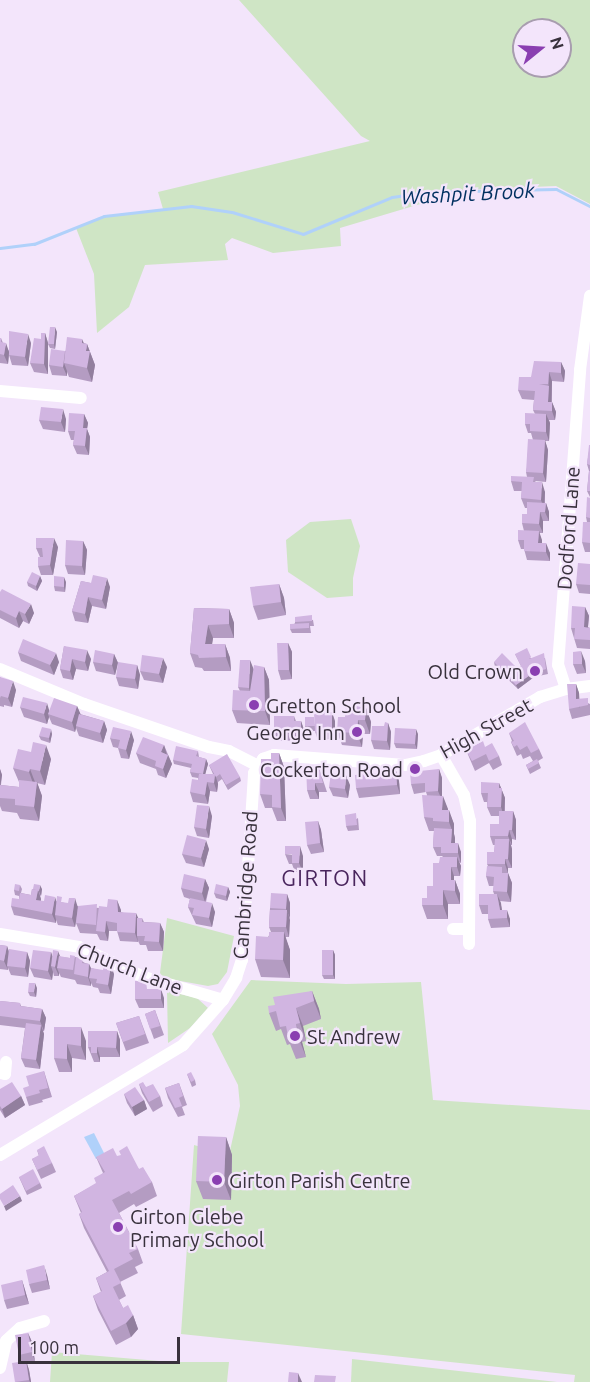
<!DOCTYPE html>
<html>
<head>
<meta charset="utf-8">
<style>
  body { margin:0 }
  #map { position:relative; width:590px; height:1382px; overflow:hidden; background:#f3e5fb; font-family:Ubuntu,sans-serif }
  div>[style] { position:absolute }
  .green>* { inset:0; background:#cfe5c5 }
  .water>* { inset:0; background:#b0d1fa }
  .stream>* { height:3px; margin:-1.5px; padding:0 1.5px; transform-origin:1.5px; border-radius:1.5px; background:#b0d1fa }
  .minor>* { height:12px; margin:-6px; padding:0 6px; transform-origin:6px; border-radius:6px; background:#fff }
  .wall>* { inset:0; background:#b49cc2 }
  .shaded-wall>* { inset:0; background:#927f9e }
  .building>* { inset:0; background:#d1b5e1 }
  .dots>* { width:16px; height:16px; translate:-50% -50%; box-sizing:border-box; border:3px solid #f3e5fb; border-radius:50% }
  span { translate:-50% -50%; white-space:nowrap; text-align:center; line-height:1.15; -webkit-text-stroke:4.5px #f3e5fb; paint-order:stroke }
  .street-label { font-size:20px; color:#38313c }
  .poi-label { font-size:20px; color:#38313c }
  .right { translate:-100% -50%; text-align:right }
  .left { translate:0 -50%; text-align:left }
  .water-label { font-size:21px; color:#023161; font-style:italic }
  .quarter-label { font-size:22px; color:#49255d; letter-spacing:1.5px }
  .north { position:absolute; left:512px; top:18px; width:60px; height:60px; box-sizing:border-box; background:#f3e5fb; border:2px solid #a89daf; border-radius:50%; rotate:72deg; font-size:16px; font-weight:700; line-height:24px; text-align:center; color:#38313c }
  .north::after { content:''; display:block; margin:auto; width:21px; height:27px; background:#8a3fb1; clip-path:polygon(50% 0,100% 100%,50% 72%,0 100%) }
  .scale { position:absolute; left:18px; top:1337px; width:162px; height:27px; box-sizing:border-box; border:3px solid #38313c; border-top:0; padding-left:8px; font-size:18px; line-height:21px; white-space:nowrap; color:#38313c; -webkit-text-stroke:4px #f3e5fb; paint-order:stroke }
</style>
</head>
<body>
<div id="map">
  <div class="green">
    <div style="clip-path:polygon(evenodd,239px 0,590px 0,590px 204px,556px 186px,437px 191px,437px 199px,340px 228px,341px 246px,273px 253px,232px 238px,225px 244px,228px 260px,145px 265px,129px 307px,97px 333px,94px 274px,76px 228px,104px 216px,163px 209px,158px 192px,370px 141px,361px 136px,239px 0,524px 30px,560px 30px,560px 66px,524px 66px,524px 30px)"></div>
    <div style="clip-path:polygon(351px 519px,360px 546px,353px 578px,353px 596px,327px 598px,288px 572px,286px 540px,310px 522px)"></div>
    <div style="clip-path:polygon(167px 918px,234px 936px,227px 972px,218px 984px,208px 986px,164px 978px,160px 973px)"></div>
    <div style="clip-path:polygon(251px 980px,346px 984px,421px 982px,433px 1100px,590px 1110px,590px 1382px,574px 1382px,575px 1375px,181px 1334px,194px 1145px,229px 1155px,240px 1106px,238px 1085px,212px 1034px)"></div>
    <div style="clip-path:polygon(167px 991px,197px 998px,208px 1008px,190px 1028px,168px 1043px)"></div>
    <div style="clip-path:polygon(52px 1352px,171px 1362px,229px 1362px,227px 1382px,50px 1382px)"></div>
    <div style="clip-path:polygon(352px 1359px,557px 1382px,351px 1382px)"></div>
  </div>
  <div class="water">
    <div style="clip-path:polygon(94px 1133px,105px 1155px,96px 1159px,84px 1137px)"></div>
  </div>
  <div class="stream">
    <div style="left:0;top:248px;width:34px;rotate:-7deg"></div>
    <div style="left:34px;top:244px;width:75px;rotate:-21.8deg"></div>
    <div style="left:104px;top:216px;width:88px;rotate:-6.6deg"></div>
    <div style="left:191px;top:206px;width:41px;rotate:8.3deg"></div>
    <div style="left:232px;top:212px;width:74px;rotate:17.2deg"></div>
    <div style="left:303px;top:234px;width:96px;rotate:-22.6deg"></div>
    <div style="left:392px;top:197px;width:37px;rotate:-8deg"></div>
    <div style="left:429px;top:192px;width:127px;rotate:-1.4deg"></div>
    <div style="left:556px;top:189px;width:38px;rotate:27deg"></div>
  </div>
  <div class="minor">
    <div style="left:0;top:391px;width:81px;rotate:4.9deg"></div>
    <div style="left:0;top:669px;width:91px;rotate:22.6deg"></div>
    <div style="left:84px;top:704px;width:132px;rotate:19deg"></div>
    <div style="left:209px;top:747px;width:20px;rotate:11deg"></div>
    <div style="left:229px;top:751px;width:31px;rotate:27deg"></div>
    <div style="left:566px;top:689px;width:25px;rotate:-108deg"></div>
    <div style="left:558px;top:665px;width:296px;rotate:-85.7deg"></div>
    <div style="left:580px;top:370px;width:75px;rotate:-82.3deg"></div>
    <div style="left:441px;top:755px;width:46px;rotate:60.1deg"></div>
    <div style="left:464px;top:795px;width:27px;rotate:77deg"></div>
    <div style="left:470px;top:821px;width:108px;rotate:90.5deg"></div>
    <div style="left:453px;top:929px;width:16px"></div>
    <div style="left:469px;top:929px;width:15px;rotate:90deg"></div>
    <div style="left:0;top:934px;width:80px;rotate:9.3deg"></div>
    <div style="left:79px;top:947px;width:72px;rotate:24.8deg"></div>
    <div style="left:144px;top:977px;width:82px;rotate:16.2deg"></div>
    <div style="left:0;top:1073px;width:5px;rotate:11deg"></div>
    <div style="left:5px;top:1074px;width:12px;rotate:-85deg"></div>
    <div style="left:0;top:1155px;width:214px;rotate:-31deg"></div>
    <div style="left:183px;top:1045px;width:60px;rotate:-48.4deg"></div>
    <div style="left:223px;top:1000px;width:26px;rotate:-59deg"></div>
    <div style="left:236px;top:978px;width:19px;rotate:-72deg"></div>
    <div style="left:242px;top:960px;width:187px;rotate:-86.3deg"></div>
    <div style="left:254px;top:773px;width:17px;rotate:-57deg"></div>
    <div style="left:263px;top:759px;width:12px;rotate:-20deg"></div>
    <div style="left:274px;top:755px;width:131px;rotate:4.4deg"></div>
    <div style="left:405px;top:765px;width:19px;rotate:-12deg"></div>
    <div style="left:424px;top:761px;width:18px;rotate:-19deg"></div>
    <div style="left:441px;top:755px;width:115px;rotate:-30.4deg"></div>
    <div style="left:540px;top:697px;width:27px;rotate:-17deg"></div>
    <div style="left:566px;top:689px;width:24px;rotate:-7deg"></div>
    <div style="left:0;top:1368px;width:28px;rotate:-77deg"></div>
    <div style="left:6px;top:1341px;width:19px;rotate:-43deg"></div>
    <div style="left:20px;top:1328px;width:25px;rotate:-16deg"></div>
  </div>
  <div class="wall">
    <div style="clip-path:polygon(57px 332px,55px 349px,50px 348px,48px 344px)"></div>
    <div style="clip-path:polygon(45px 333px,48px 343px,48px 374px,34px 372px,30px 363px,41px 339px)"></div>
    <div style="clip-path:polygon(0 338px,1px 338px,3px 343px,9px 351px,31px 343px,28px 366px,12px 365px,9px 355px,8px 364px,0 363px)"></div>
    <div style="clip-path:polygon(84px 343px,87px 344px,95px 365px,92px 382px,69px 377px,67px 372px,67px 376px,52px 375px,49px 365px,65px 351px)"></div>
    <div style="clip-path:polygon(561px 362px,565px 371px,564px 382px,552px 381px,552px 402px,556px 412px,555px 420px,549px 420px,550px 423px,549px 441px,545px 441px,548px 450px,546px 482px,535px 481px,545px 492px,545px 503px,546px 503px,549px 512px,549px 521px,543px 521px,543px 533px,539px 533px,542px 543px,550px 553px,550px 561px,527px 560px,524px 549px,521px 549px,518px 540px,524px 531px,522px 523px,527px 514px,527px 508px,525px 508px,521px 498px,522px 491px,514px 491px,511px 481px,527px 477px,526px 472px,533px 440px,531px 433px,528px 433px,525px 424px,535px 414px,533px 410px,534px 400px,522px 399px,518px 390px,531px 377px)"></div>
    <div style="clip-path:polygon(84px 414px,88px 423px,87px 429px,90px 437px,89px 455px,77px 454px,73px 445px,74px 440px,71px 440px,68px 431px)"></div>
    <div style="clip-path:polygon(66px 419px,65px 432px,43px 429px,39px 420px)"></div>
    <div style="clip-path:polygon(590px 445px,590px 552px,585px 552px,582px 542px,587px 522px,586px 517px,590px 497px,587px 491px,589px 471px,587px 464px)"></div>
    <div style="clip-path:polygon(83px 541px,87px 550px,85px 575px,68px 574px,65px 565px)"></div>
    <div style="clip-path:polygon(58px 547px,53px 575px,41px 575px,38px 566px,40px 557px,36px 548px)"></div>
    <div style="clip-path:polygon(590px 564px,590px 594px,579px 593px,576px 584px)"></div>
    <div style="clip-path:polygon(40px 576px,42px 581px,37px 591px,28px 586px,27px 582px)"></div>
    <div style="clip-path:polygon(81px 581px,110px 587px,106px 609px,92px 606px,88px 623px,75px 621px,72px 611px)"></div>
    <div style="clip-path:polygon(66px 582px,65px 592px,55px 591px,54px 586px)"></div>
    <div style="clip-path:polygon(279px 584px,284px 598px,286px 615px,258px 620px,253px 606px)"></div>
    <div style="clip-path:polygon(0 592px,34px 613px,29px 624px,23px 621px,19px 628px,0 618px)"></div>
    <div style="clip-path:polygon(585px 607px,589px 616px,588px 627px,590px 628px,590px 649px,577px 648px,571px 628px)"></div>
    <div style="clip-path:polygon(194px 608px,229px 609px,234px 623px,234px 638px,213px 638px,212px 644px,225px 644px,230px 658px,231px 671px,204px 671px,202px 668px,195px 667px,190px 653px)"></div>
    <div style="clip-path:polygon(295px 617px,313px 620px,314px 626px,310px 626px,311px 633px,292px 633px,290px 629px,295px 623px)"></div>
    <div style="clip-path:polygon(288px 643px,292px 652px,292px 679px,281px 680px,278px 670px)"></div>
    <div style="clip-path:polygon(64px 646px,91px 659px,88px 671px,76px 669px,73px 680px,63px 678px,60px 669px)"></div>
    <div style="clip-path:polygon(18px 652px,59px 662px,54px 675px,21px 661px)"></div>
    <div style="clip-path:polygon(114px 654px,118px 663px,115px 675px,96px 671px,93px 662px)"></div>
    <div style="clip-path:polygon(515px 654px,531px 658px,545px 658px,548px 674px,534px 677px,518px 689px,495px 667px,494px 662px,518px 669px,521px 666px)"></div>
    <div style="clip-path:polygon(585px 661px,586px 673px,577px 674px,573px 664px)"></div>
    <div style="clip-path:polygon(137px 665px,140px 675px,138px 689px,119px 686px,116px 677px)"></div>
    <div style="clip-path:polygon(167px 667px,163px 683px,144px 680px,140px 671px)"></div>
    <div style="clip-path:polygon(264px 667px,269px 680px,270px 725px,237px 723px,232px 710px,240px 691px,238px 687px,254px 669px)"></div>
    <div style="clip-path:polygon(0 677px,16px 690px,12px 707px,4px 705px,4px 707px,0 706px)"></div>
    <div style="clip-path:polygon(576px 684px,579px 693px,579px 699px,590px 704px,590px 715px,572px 719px,569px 709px)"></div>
    <div style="clip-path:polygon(77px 706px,80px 714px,104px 721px,107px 730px,103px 743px,79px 736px,76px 728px,75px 732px,52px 724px,49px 717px,47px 724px,24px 717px,20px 707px,50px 711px)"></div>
    <div style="clip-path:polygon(366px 708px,371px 722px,370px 734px,363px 734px,362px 747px,342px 745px,337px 732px,345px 717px)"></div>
    <div style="clip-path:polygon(294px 716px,296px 721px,301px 721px,304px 730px,305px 740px,277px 741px,274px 732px)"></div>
    <div style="clip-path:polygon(335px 721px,335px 738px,318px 741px,315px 731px,307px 731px,305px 726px)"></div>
    <div style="clip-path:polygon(388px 723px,391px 732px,390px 750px,374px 749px,371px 740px)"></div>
    <div style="clip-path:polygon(509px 733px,539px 749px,543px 758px,538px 761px,541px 768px,530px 774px,526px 765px,533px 761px,530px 756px,523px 759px,521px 754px,517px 756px,511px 742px,512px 741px)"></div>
    <div style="clip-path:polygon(52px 734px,50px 743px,41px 740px,39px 736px)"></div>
    <div style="clip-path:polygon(418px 734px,417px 749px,396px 748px,394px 743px)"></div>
    <div style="clip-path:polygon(110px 738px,134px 740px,129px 759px,121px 758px,118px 748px,113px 747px)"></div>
    <div style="clip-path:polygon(164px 745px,172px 764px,166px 778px,158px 775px,156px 769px,140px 763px,136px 753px)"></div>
    <div style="clip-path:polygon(485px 747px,499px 756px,502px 765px,493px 770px,489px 763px,475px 771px,466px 750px)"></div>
    <div style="clip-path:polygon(198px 751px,199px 757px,206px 759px,208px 764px,205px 774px,213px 774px,209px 765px,240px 777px,241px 781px,228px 790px,222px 779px,218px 782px,218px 784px,217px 792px,210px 791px,208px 804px,193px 802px,190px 792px,198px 780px,198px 778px,192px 777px,190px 772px,191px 768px,174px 764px,173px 760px)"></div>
    <div style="clip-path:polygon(279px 753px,284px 767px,286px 821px,277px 821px,272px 808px,265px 808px,260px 794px,271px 759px)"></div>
    <div style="clip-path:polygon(51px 759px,45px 785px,37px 783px,42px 796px,39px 821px,20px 819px,17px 813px,2px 811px,0 806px,0 769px,2px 775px,1px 785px,19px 787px,19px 782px,13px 768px)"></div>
    <div style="clip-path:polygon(318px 765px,327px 792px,319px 792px,319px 799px,310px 799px,307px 790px)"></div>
    <div style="clip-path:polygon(439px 769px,442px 778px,442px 796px,454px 824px,454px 834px,455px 838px,455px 843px,461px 852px,461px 863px,459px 862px,461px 866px,460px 876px,454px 876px,454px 880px,455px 880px,460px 894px,460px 904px,448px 904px,448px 919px,427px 919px,422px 905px,427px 898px,433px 886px,439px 863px,443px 857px,442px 856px,437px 856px,433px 847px,434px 831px,429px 831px,424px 817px,427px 795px,426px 792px,414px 794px,411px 784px)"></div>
    <div style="clip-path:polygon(396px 771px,399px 781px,400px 794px,359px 798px,356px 788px)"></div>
    <div style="clip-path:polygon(499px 783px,505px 798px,505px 811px,513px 811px,516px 820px,516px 840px,512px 839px,512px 845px,511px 845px,512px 849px,512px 868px,508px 868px,508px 873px,512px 883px,511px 902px,500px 901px,502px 910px,510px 919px,510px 927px,491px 928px,488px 919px,488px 914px,482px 914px,479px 905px,494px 894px,493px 891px,494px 886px,489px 886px,486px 876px,488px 866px,487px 864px,494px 852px,495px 845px,493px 845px,490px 836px,499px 824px,499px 816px,491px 816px,487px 807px,487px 802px,484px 802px,481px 793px)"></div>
    <div style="clip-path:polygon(350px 785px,348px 798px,333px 796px,329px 787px)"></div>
    <div style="clip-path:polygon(212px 816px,209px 838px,197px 836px,194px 827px)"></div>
    <div style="clip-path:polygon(358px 818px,359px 830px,348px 831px,346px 826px)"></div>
    <div style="clip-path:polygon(318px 821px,321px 830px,324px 852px,311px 854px,307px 845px)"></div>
    <div style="clip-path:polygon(209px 849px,204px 867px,186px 863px,182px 854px)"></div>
    <div style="clip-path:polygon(285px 854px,303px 856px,303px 872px,295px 872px,292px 864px,289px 864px)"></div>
    <div style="clip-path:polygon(205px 879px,209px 888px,206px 902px,215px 912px,212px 927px,196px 924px,188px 907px,190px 899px,184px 897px,181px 888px)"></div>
    <div style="clip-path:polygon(20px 885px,22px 889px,21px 893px,31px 895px,32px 889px,42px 889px,41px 896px,40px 895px,41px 901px,56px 901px,78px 906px,99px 908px,107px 907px,117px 900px,121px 912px,138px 918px,142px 918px,144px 922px,160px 923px,164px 932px,163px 951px,148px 951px,146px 945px,140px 945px,138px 941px,138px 942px,120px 941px,117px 931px,109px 931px,108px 941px,100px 940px,97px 934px,80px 933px,76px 923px,77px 916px,75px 927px,58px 925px,56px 920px,56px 923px,14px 915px,11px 906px,19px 899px,19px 896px,15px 895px,14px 890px)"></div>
    <div style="clip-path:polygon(228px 887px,230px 892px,227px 901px,216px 898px,214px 893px)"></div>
    <div style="clip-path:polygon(287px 894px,290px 903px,289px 937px,285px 937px,290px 950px,290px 978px,261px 977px,255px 959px,271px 932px,269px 927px,270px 908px)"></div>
    <div style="clip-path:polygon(0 945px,7px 946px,9px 952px,27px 952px,30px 961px,28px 977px,11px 975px,8px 968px,8px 970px,0 969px)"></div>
    <div style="clip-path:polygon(333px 950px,335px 955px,335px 979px,324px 979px,322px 975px)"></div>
    <div style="clip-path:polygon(51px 952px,52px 956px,70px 958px,76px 957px,85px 963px,89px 964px,91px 968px,114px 974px,111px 994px,100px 993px,98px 988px,93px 987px,91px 983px,91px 986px,77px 984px,75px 980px,61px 977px,59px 973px,59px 976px,54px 976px,53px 972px,52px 980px,34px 977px,30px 968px)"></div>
    <div style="clip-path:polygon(37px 988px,36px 997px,30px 996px,28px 992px)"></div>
    <div style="clip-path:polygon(312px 991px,319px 1009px,321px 1019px,303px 1026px,306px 1041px,302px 1042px,306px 1057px,296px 1059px,290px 1044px,287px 1045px,281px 1029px,276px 1031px,269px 1013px,275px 1005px)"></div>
    <div style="clip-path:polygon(164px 998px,164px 1008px,139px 1008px,135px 999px)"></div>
    <div style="clip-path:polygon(0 1001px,20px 1003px,21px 1006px,42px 1009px,46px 1018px,44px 1031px,43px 1031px,44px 1034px,40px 1069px,25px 1067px,21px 1058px,25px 1028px,0 1025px)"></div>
    <div style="clip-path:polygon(155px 1010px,164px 1035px,154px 1039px,145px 1014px)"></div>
    <div style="clip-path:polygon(139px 1016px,149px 1043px,126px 1051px,116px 1023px)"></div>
    <div style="clip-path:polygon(54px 1027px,86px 1041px,86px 1060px,72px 1058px,72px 1072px,59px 1072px,54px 1058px)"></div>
    <div style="clip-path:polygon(117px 1031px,120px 1040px,120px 1057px,100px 1057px,100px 1062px,94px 1062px,88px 1047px)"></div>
    <div style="clip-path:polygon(44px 1071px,52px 1097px,42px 1100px,43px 1102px,29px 1106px,26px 1097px,29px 1086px)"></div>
    <div style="clip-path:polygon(187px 1074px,195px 1080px,196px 1085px,192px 1087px)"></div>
    <div style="clip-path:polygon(179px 1083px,187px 1105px,182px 1107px,185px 1115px,178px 1117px,168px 1098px,165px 1088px)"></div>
    <div style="clip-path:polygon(139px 1084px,146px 1087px,160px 1096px,163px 1106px,153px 1112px,142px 1093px)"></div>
    <div style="clip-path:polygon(0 1089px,21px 1096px,25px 1105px,5px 1118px,0 1110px)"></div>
    <div style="clip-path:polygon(124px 1094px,144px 1100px,147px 1109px,135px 1116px,127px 1103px)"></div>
    <div style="clip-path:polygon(226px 1137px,232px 1155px,231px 1200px,203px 1199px,196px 1181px)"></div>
    <div style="clip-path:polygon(37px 1150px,52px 1163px,56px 1172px,41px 1179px,32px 1159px,39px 1156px)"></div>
    <div style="clip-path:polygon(117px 1156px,139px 1169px,152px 1182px,157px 1196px,136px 1207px,134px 1204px,119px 1213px,138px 1249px,143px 1263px,135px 1267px,138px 1273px,120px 1282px,126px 1296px,119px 1300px,123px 1308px,133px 1315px,138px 1329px,131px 1337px,116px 1345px,98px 1310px,93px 1296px,101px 1292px,96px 1278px,107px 1272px,84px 1228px,79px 1214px,81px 1213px,74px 1196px,96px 1184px,103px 1173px,96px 1157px)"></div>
    <div style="clip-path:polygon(19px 1177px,40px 1183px,42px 1188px,27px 1195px)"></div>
    <div style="clip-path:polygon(47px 1275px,50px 1289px,32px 1293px,29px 1284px)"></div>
    <div style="clip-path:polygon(22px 1280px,25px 1290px,29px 1304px,7px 1309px,4px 1300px)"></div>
    <div style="clip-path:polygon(28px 1333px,32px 1342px,35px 1362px,27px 1363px,29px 1370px,31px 1382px,15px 1382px,21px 1362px,19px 1355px)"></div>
  </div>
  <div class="shaded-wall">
    <div style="clip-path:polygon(55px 327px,57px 332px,55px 349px,54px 344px)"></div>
    <div style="clip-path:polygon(45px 333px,48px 343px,48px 374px,44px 364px)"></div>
    <div style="clip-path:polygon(28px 334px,31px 343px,28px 366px,25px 357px)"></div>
    <div style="clip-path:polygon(82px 339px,87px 350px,87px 344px,95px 365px,92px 382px,87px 368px,82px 343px)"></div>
    <div style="clip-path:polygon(6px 343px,9px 352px,8px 364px,4px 355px)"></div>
    <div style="clip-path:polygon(65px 351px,64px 363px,67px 371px,67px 376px,63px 367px)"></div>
    <div style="clip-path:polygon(561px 362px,565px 371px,564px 382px,561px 373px)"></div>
    <div style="clip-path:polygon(549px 372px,552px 381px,551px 411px,548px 402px)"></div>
    <div style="clip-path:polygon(552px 402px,556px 412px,555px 420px,552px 411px)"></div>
    <div style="clip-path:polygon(63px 409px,66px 419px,65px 432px,61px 422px)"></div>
    <div style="clip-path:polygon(84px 414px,88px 423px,87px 429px,90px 437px,89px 455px,85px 446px,83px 428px)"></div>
    <div style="clip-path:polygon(546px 414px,550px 423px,549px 441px,546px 432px)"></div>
    <div style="clip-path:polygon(545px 440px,548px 450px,546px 482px,543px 473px)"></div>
    <div style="clip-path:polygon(542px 482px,545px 492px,544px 509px,541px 500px)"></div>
    <div style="clip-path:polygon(546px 503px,549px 512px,549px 521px,545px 512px)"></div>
    <div style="clip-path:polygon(540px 512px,543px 521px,543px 533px,539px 524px)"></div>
    <div style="clip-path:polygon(539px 531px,542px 540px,542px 552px,538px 543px)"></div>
    <div style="clip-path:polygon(54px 538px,58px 547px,53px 575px,50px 565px)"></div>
    <div style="clip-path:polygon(83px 541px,87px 550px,85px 575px,82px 566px)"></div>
    <div style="clip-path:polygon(546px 543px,550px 553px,550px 561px,546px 552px)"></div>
    <div style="clip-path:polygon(40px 576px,42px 581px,37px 591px,36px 586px)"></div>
    <div style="clip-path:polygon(64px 577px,66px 582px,65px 592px,64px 587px)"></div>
    <div style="clip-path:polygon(107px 578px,110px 587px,106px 609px,102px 600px)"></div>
    <div style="clip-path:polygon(279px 584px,284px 598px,286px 615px,281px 602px)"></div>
    <div style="clip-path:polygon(88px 597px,92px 606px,88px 623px,85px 614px)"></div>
    <div style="clip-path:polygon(31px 604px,34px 613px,29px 624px,25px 614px)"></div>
    <div style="clip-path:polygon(585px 607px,589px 616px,587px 636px,584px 627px)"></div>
    <div style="clip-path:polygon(229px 609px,234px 623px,234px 638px,229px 624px)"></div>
    <div style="clip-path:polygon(19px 611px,23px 621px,19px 628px,16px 618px)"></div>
    <div style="clip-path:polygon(208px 625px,213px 638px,210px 658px,205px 644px)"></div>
    <div style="clip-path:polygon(288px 643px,292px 652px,292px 679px,289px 670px)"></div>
    <div style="clip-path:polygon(225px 644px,230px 658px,231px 671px,226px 657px)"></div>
    <div style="clip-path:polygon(87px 650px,91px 659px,88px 671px,85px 662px)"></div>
    <div style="clip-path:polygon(581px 651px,585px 661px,586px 673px,582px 664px)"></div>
    <div style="clip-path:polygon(56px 653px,59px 662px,54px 675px,50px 665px)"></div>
    <div style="clip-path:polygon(114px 654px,118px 663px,115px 675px,112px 665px)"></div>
    <div style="clip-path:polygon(163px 658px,167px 667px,163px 683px,159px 674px)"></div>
    <div style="clip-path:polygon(72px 659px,76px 669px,73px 680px,70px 671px)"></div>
    <div style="clip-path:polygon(250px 660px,254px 670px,252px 697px,249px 688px)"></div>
    <div style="clip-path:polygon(137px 665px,140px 675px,138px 689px,135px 679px)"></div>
    <div style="clip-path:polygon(264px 667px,269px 680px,270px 725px,265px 711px)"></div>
    <div style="clip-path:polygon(533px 673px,534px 677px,518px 689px,516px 685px)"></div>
    <div style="clip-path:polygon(13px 681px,16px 690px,12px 707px,8px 698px)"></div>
    <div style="clip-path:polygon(576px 684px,579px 693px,580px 708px,576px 699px)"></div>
    <div style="clip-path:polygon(47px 703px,50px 713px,48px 714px,49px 717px,47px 724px,44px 714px)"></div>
    <div style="clip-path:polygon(77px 706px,81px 715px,76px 726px,76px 728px,75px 732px,72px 722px)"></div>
    <div style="clip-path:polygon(366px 708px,371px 722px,370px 734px,365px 720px)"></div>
    <div style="clip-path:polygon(332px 712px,335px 721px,335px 738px,332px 729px)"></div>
    <div style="clip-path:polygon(358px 720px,363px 734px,362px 747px,357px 733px)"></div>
    <div style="clip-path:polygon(104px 721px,107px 730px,103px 743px,100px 733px)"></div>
    <div style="clip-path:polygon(301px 721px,304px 730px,305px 740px,301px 731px)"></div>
    <div style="clip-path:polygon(388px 723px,391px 732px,390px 750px,387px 741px)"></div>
    <div style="clip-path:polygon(51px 729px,52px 734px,50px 743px,49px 738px)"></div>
    <div style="clip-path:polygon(416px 729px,418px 734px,417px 749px,415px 744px)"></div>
    <div style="clip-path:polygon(131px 731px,134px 740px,129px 759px,126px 750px)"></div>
    <div style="clip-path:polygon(46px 745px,51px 759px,45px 785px,40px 771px)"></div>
    <div style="clip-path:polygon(164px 745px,167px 755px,161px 752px)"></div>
    <div style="clip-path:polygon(279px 753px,284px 767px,286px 821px,281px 808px)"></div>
    <div style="clip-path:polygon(168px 755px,172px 764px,166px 778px,163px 769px)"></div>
    <div style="clip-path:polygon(206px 759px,208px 764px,204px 779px,202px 775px)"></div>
    <div style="clip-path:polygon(0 769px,2px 775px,0 788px)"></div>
    <div style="clip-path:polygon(30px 769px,35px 782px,34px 786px,29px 772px)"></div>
    <div style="clip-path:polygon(439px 769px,442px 778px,442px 800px,438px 791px)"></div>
    <div style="clip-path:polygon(396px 771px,399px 781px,400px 794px,397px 785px)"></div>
    <div style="clip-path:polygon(215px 774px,218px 784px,217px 792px,214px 783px)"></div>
    <div style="clip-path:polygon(346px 775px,350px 785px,348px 798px,345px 789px)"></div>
    <div style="clip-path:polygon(37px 782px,42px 796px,39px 821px,34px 807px)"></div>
    <div style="clip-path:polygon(207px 782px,210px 791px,208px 804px,205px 795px)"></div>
    <div style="clip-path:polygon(315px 783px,319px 792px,319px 799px,315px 790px)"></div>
    <div style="clip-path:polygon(499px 783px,505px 798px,504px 817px,501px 807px)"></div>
    <div style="clip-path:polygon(443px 796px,448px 809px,447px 821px,442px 810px)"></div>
    <div style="clip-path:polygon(209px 806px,212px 816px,209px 838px,206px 829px)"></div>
    <div style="clip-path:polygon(449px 810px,454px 824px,454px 834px,455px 838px,455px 852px,451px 843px,452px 830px,449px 822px)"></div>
    <div style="clip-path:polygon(513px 811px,516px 820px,516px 840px,512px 830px)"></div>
    <div style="clip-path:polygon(318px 821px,321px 830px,324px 852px,320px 843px)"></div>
    <div style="clip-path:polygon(509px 830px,512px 839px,512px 845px,508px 836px)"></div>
    <div style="clip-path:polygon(509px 839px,512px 849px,512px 868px,508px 859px)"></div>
    <div style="clip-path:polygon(206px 840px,209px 849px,204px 867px,201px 858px)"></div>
    <div style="clip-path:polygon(458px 843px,461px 852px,461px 863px,458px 853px)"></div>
    <div style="clip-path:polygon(300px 846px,303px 856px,303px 872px,299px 863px)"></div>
    <div style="clip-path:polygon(457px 857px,461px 866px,460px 876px,457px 867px)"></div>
    <div style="clip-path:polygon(505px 859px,508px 868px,508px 873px,505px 864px)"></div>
    <div style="clip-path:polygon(451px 867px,454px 876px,454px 891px,451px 882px)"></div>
    <div style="clip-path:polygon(508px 873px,512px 883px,511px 902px,507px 892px)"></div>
    <div style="clip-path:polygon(205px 879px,209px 888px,205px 902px,202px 893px)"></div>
    <div style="clip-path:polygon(455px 880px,460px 894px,460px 904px,455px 891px)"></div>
    <div style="clip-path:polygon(40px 885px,42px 889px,41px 896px,39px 891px)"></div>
    <div style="clip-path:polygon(228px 887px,230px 892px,227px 901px,226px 896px)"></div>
    <div style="clip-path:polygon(38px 890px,41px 899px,39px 909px,36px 900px)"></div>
    <div style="clip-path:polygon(443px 890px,448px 904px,448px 919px,443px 905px)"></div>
    <div style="clip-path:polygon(287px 894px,290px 903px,290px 918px,286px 909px)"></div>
    <div style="clip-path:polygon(497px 894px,501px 903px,503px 919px,500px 910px)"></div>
    <div style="clip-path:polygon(55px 897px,58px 906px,55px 915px,56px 920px,56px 923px,52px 914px)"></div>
    <div style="clip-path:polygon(75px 898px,78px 908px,75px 927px,72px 918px)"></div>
    <div style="clip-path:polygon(117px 900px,121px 910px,121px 921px,118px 912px)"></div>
    <div style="clip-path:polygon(212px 903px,215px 912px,212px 927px,209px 918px)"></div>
    <div style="clip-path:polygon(287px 910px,290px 920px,289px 937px,286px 927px)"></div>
    <div style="clip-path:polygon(507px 910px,510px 919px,510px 927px,507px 918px)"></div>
    <div style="clip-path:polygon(136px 913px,140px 922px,137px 936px,138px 942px,135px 933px)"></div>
    <div style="clip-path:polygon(106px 921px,109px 931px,108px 941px,105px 932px)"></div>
    <div style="clip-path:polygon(160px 923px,164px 932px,163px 951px,159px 942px)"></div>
    <div style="clip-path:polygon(284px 932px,290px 950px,290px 978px,283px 960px)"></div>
    <div style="clip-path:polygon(7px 946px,10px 955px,7px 966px,8px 970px,4px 961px)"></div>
    <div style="clip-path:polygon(333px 950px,335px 955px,335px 979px,333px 975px)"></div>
    <div style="clip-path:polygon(58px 951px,62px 961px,57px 968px,59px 973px,59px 976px,55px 967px)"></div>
    <div style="clip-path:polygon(27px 952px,30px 961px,28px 977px,25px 968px)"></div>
    <div style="clip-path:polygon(51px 952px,54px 961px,51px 966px,53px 972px,52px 980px,48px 971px)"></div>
    <div style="clip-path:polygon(89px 964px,93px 973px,89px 978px,91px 983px,91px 986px,88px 977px)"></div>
    <div style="clip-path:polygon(111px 965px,114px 974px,111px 994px,108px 985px)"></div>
    <div style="clip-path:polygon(35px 983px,37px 988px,36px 997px,34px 992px)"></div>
    <div style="clip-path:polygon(161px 989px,164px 998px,164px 1008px,161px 999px)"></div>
    <div style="clip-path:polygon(312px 991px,319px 1009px,321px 1019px,314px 1001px)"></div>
    <div style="clip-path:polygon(296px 1008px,303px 1026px,306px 1041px,300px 1023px)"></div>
    <div style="clip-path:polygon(42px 1009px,46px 1018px,44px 1031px,40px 1021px)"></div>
    <div style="clip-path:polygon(296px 1024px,302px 1042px,306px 1057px,299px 1039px)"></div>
    <div style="clip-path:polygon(41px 1025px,44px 1034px,40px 1069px,36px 1060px)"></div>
    <div style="clip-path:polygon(81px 1027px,86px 1041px,86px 1060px,81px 1046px)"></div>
    <div style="clip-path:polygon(117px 1031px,120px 1040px,120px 1057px,116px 1048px)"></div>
    <div style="clip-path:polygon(67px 1044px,72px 1058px,72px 1072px,67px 1059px)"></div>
    <div style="clip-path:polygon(97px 1047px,100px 1057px,100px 1062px,97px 1053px)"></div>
    <div style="clip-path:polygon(21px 1096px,25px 1105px,5px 1118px,2px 1109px)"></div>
    <div style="clip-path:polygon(144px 1100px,147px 1109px,135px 1116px,132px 1107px)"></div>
    <div style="clip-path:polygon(226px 1137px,232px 1155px,231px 1200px,224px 1182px)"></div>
    <div style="clip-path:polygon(20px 1196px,22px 1201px,6px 1211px,4px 1206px)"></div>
    <div style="clip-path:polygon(44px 1265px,47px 1275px,50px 1289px,47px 1280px)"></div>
    <div style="clip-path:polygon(22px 1280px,25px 1290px,29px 1304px,25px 1295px)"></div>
    <div style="clip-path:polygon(133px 1315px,138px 1329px,131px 1337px,126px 1323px)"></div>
    <div style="clip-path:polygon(28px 1333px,32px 1342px,35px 1362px,32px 1352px)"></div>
    <div style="clip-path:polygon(26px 1361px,29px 1370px,31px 1382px,30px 1382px,29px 1380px)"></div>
    <div style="clip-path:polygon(298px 1373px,302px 1382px,298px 1382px)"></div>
  </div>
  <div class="building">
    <div style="clip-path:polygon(50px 327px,55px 327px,54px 344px,48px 344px)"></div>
    <div style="clip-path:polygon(9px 331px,28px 334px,25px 357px,9px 355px)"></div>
    <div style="clip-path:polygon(41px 333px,45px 333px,44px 364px,30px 363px,34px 338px,41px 339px)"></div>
    <div style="clip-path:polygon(67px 337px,82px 339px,82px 343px,87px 344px,86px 351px,90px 351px,87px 368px,64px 363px)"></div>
    <div style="clip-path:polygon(0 338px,1px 338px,1px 342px,6px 343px,4px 355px,0 354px)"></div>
    <div style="clip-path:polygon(51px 349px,65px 351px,63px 367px,49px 365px)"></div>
    <div style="clip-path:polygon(534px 361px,561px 362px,561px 373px,549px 372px,548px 384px,539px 384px,549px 386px,548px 402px,552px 402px,552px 411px,533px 410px,535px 391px,518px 390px,519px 377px,531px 377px)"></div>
    <div style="clip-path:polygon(41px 407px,63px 409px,61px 422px,39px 420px)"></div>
    <div style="clip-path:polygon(69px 413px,84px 414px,83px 428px,87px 428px,85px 446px,73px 445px,75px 431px,68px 431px)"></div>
    <div style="clip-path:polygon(525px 413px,546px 414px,546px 432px,530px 431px,530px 424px,525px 424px)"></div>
    <div style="clip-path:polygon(528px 439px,545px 440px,543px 473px,526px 472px)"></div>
    <div style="clip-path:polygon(589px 445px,590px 445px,590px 465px,587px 464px)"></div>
    <div style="clip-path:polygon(589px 471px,590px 471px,590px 491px,587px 491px)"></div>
    <div style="clip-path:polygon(511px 476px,534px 477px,533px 482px,542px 482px,541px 500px,521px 498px,522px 482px,511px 481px)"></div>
    <div style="clip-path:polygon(587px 497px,590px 498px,590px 518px,586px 517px)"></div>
    <div style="clip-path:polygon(527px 502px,546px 503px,545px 512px,540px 512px,539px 524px,522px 523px,522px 514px,527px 514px)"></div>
    <div style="clip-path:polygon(583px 522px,590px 522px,590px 543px,582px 542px)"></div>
    <div style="clip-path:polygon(518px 530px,539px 531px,538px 543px,546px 543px,546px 552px,524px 551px,524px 540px,518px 540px)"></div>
    <div style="clip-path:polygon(36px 538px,54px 538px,50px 565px,38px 566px,38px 557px,43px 557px,42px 548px,36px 548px)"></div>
    <div style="clip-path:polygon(66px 540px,83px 541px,82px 566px,65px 565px)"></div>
    <div style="clip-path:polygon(578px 563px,590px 564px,590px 585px,576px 584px)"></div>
    <div style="clip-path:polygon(32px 572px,40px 576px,36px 586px,27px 582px)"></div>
    <div style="clip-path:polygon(93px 575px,107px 578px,102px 600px,88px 597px,85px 614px,72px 611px,81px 581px,91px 583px)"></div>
    <div style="clip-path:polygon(54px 576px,64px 577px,64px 587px,54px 586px)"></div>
    <div style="clip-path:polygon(279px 584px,281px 602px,253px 606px,250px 587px)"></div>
    <div style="clip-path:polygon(2px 589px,31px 604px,25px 614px,19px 611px,16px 618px,0 610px,0 592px)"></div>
    <div style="clip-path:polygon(572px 606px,585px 607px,584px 627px,590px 628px,590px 640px,574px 639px,575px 628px,571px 628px)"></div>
    <div style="clip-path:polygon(194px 608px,229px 609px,229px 624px,208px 625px,205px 644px,225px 644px,226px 657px,199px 658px,198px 655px,190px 653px)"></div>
    <div style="clip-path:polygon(312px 615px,312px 621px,295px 622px,295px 617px)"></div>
    <div style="clip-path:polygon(309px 623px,309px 628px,290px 629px,290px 624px)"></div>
    <div style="clip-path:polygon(23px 639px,56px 653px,50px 665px,18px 652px)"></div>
    <div style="clip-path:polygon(277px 643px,288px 643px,289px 670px,278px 670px)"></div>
    <div style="clip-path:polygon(64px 646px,87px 650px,85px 662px,72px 659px,70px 671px,60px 669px)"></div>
    <div style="clip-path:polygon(527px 648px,531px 657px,529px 659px,544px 653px,546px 669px,533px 673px,516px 685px,494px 662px,502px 653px,518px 669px,521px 666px,515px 654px)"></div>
    <div style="clip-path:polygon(95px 650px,114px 654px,112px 665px,93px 662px)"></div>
    <div style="clip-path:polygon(581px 651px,582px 664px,573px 664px,573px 652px)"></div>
    <div style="clip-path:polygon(142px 655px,163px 658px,159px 674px,140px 671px)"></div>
    <div style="clip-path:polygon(240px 660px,250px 660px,249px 688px,238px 687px)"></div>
    <div style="clip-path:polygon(118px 662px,137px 665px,135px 679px,116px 677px)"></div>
    <div style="clip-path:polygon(254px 665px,264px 667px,265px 711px,232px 710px,233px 690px,250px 691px)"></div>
    <div style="clip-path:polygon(0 677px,13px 681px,8px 698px,1px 696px,0 698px)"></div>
    <div style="clip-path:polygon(567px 684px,576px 684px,576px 699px,588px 698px,588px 705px,569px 709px)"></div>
    <div style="clip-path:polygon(23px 697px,47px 703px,44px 714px,20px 707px)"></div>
    <div style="clip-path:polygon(54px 698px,77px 706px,72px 722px,48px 714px)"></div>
    <div style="clip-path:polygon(346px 704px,366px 708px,365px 720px,358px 720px,357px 733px,337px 732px,338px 717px,345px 717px)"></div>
    <div style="clip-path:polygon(314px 712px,332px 712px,332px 729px,315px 732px)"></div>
    <div style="clip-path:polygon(79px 714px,104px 721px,100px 733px,76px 726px)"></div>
    <div style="clip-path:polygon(274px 716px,294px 716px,294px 721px,301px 721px,301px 731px,274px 732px)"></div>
    <div style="clip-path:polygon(305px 717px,314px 717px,315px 726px,305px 726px)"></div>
    <div style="clip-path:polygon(385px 722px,388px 723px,387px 741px,371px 740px,372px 726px,384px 726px)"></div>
    <div style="clip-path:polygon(525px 722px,539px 749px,531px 753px,527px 746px,520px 750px,517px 745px,514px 747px,511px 742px,514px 741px,509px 733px)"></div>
    <div style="clip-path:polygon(42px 727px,51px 729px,49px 738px,39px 736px)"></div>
    <div style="clip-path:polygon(113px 727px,131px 731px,126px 750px,118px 748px,120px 740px,110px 738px)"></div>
    <div style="clip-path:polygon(395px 728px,416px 729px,415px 744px,394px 743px)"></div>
    <div style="clip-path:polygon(143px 737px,164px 745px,161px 752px,168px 755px,163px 769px,155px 766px,156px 761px,136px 753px)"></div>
    <div style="clip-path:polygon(483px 741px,485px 747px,492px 743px,499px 756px,489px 761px,486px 754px,472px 761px,466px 750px)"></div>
    <div style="clip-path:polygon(33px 742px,46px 745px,40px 771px,30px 769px,29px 772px,13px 768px,18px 749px,31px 752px)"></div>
    <div style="clip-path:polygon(176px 746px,198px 751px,196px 756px,206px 759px,203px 774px,190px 772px,192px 764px,173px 760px)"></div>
    <div style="clip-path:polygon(271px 753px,279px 753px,281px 808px,272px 807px,272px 795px,260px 794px,261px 759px,271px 759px)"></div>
    <div style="clip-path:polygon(227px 754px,240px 777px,226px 785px,220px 774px,216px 777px,209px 765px)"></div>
    <div style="clip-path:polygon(537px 759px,539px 763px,528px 769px,526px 765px)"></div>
    <div style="clip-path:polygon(318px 765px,323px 783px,315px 783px,315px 790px,307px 790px,306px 766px)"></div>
    <div style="clip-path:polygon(439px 769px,438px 791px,425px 792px,425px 783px,411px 784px,410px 772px)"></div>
    <div style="clip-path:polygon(396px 771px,397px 785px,356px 788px,355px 775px)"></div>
    <div style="clip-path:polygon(331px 773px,346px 775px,345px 789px,329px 787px)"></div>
    <div style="clip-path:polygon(199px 774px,215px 774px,214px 783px,207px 782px,205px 795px,190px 792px,192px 779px,198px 780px)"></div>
    <div style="clip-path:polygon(19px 780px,37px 782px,34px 807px,15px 805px,15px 799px,0 798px,0 785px,19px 787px)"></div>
    <div style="clip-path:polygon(481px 782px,499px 783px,499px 788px,502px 788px,501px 807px,487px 807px,488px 793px,481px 793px)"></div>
    <div style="clip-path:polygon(422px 795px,443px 796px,442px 810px,449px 810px,449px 822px,433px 821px,433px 818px,424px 817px)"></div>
    <div style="clip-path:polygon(197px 805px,209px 806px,206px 829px,194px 827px)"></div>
    <div style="clip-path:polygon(499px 811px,513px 811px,512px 830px,509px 830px,508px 836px,490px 836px,490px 824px,499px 824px)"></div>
    <div style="clip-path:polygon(356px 813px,357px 825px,346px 826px,345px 815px)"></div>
    <div style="clip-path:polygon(318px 821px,320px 843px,307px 845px,305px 822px)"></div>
    <div style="clip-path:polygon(434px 828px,452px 829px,451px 843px,458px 843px,458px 853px,441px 853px,441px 847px,433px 847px)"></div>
    <div style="clip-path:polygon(187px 835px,206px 840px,201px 858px,182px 854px)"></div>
    <div style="clip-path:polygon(495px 839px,509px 839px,508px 859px,505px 859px,505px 864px,487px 864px,487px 852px,494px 852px)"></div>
    <div style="clip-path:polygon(285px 846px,300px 846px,299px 863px,292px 863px,292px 854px,285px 854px)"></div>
    <div style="clip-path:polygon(440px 857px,457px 857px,457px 867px,451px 867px,451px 880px,433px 880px,433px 863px,439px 863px)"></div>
    <div style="clip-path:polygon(487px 866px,502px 867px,502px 873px,508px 873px,507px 892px,493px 891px,494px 877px,486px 876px)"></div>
    <div style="clip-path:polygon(184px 874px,205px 879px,202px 893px,181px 888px)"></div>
    <div style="clip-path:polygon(433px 880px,455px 880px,455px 891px,443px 890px,443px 905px,422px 905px,422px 898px,427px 898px,427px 886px,433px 886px)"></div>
    <div style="clip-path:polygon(15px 884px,20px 885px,19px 891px,14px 890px)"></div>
    <div style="clip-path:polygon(34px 884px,40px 885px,39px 891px,33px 889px)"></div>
    <div style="clip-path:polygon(216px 884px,228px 887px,226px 896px,214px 893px)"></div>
    <div style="clip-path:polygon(32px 889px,38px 890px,36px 900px,44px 901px,45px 895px,55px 897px,52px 914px,11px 906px,12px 898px,19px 899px,20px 893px,31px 895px)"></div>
    <div style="clip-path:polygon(271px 893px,287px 894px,286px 909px,270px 908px)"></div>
    <div style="clip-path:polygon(479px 894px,497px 894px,500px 910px,507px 910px,507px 918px,488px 919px,488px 905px,479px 905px)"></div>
    <div style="clip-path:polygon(57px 896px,62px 897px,61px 902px,68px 903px,69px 898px,75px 898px,72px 918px,55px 915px)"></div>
    <div style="clip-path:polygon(190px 898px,212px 903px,209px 918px,192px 915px,194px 908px,188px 907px)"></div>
    <div style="clip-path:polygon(108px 899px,117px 900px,118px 912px,136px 913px,135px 933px,117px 932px,117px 923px,106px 921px,105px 932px,96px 931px,99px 906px,107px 907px)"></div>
    <div style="clip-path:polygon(97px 904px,96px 925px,76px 923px,78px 906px)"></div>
    <div style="clip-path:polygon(270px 910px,287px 910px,286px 927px,269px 927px)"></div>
    <div style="clip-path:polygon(137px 918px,142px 918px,142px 922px,160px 923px,159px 942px,144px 941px,145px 936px,137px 936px)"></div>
    <div style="clip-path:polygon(269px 932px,284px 932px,283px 960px,255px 959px,256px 936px,269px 937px)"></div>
    <div style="clip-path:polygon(0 945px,7px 946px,4px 961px,0 960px)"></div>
    <div style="clip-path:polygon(9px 949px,27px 952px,25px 968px,7px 966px)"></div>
    <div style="clip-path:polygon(33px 950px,51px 952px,48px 971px,30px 968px)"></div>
    <div style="clip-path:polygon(53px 950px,58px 951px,55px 967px,51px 966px)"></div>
    <div style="clip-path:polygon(322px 950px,333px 950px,333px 975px,322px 975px)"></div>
    <div style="clip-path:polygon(70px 955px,75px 956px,73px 970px,57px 968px,59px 956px,70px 958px)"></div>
    <div style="clip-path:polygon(76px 957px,83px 958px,82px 963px,89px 964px,88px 977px,74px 974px)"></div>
    <div style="clip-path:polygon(104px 964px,111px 965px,108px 985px,96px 983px,97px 979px,89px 978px,91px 968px,103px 970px)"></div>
    <div style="clip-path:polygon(135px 981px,146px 981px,147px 989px,161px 989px,161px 999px,135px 999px)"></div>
    <div style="clip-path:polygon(29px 983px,35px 983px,34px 992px,28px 992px)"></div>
    <div style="clip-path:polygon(312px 991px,314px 1001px,296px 1008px,300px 1023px,296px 1024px,299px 1039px,289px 1041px,286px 1026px,280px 1027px,276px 1011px,269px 1013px,268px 1006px,275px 1005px,273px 997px)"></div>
    <div style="clip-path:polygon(0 1001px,20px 1003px,20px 1006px,42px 1009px,40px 1021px,0 1016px)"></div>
    <div style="clip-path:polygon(155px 1010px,160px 1026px,150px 1029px,145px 1014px)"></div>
    <div style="clip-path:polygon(139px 1016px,145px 1034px,123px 1042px,116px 1023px)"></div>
    <div style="clip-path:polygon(26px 1023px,41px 1025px,36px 1060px,21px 1058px)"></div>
    <div style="clip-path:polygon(54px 1027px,81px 1027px,81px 1046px,67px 1044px,67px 1059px,54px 1058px)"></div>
    <div style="clip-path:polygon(88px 1031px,117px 1031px,116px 1048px,97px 1047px,97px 1053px,91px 1053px,91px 1047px,88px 1047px)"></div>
    <div style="clip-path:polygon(44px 1071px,48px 1088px,39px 1090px,40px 1093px,26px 1097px,23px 1088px,29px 1086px,26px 1076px)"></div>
    <div style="clip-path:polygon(191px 1072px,195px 1080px,191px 1082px,187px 1074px)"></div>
    <div style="clip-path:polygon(12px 1082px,21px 1096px,2px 1109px,0 1106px,0 1089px)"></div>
    <div style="clip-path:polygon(143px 1082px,146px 1087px,153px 1084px,160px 1096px,149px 1102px,139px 1084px)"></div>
    <div style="clip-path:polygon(179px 1083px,183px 1096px,179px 1098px,182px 1106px,175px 1108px,165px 1088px)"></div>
    <div style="clip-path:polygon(135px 1087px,144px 1100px,132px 1107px,124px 1094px)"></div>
    <div style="clip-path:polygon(198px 1136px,226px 1137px,224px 1182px,196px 1181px)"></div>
    <div style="clip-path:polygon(44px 1146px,52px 1163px,37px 1170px,32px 1159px,39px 1155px,37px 1150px)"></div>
    <div style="clip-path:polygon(127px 1146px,139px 1169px,143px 1167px,152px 1182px,131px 1194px,129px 1191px,112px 1200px,138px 1249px,129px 1253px,133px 1259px,114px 1269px,121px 1283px,113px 1287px,123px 1308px,128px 1305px,133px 1315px,126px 1323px,111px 1331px,93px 1296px,102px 1291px,96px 1278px,109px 1271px,79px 1214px,82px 1212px,74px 1196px,96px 1183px,94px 1178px,105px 1172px,96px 1157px,113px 1148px,117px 1156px,121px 1155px,119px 1151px)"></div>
    <div style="clip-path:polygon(33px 1169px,40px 1183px,26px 1191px,19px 1177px)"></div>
    <div style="clip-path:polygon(13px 1185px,20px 1196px,4px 1206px,0 1199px,0 1194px)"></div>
    <div style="clip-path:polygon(44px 1265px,47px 1280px,29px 1284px,26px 1270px)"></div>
    <div style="clip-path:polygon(22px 1280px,25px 1295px,4px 1300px,1px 1285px)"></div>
    <div style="clip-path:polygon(28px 1333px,32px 1352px,19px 1355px,15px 1335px)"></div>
    <div style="clip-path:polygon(26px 1361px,29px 1380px,15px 1382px,12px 1363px)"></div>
    <div style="clip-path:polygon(289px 1372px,298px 1373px,298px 1382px,288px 1382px)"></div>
    <div style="clip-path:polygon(315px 1375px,336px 1376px,335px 1382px,314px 1382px)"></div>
  </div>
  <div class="dots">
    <div style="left:535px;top:671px;background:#8a3fb1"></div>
    <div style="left:254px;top:705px;background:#8a3fb1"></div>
    <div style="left:357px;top:732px;background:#8a3fb1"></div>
    <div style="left:415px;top:769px;background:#8a3fb1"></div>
    <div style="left:295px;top:1036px;background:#8a3fb1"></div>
    <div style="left:217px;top:1180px;background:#8a3fb1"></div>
    <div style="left:118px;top:1227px;background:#8a3fb1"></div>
  </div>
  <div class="street-label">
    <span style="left:568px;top:528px;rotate:-86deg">Dodford Lane</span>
    <span style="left:486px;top:728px;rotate:-29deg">High Street</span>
    <span style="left:245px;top:885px;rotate:-86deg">Cambridge Road</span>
    <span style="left:130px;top:968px;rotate:21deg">Church Lane</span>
  </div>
  <div class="poi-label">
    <span class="right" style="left:523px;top:671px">Old Crown</span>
    <span class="left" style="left:266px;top:705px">Gretton School</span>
    <span class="right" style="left:345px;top:732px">George Inn</span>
    <span class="right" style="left:403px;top:769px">Cockerton Road</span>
    <span class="left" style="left:307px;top:1036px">St Andrew</span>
    <span class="left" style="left:229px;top:1180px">Girton Parish Centre</span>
    <span class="left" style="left:130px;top:1228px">Girton Glebe<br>Primary School</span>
  </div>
  <div class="water-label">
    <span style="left:468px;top:193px;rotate:-3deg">Washpit Brook</span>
  </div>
  <div class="quarter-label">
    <span style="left:325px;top:878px">GIRTON</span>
  </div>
  <div class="north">N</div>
  <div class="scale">100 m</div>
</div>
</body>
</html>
